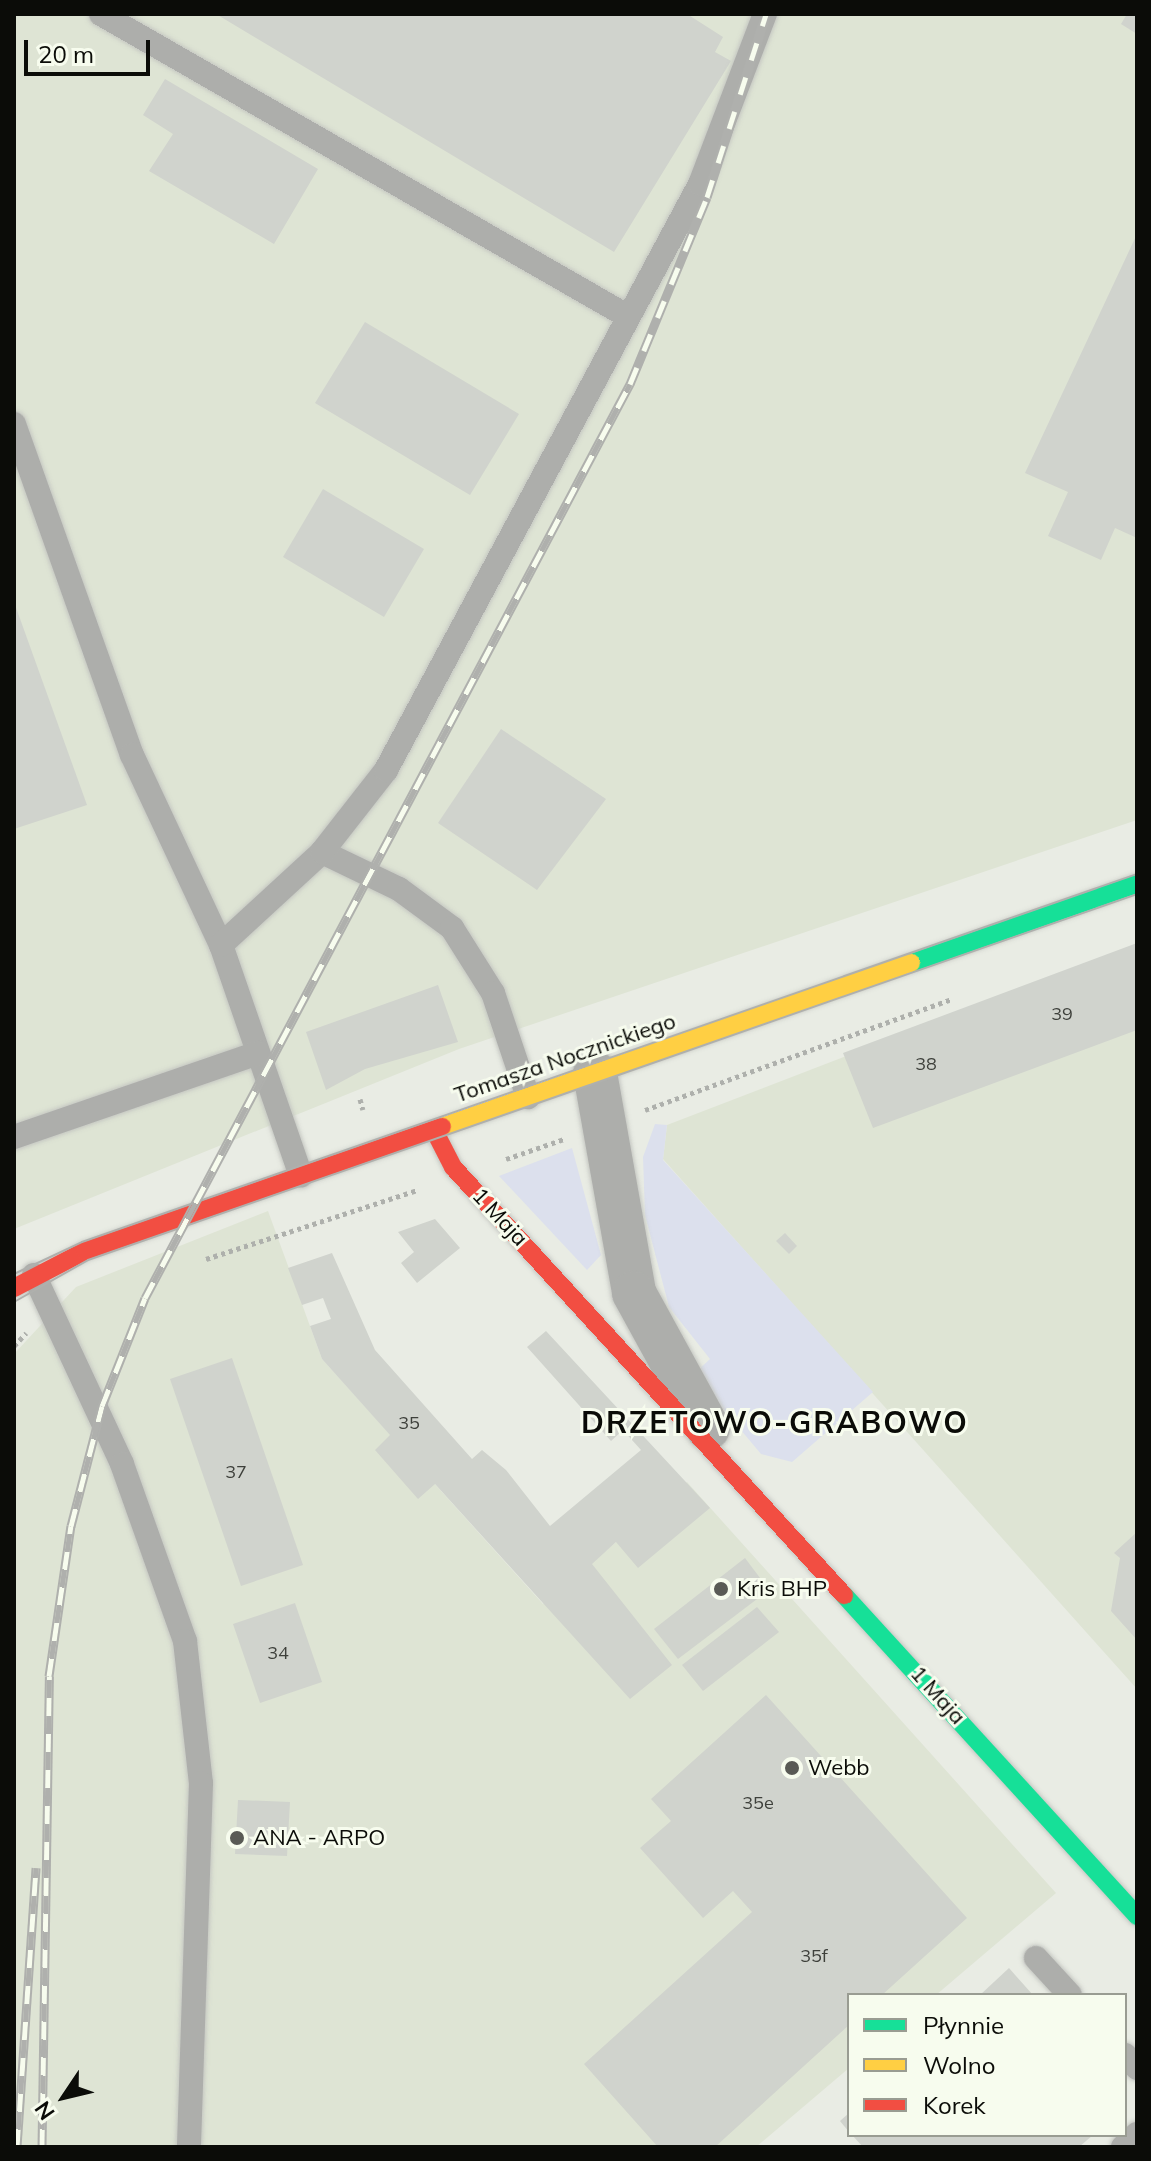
<!DOCTYPE html>
<html>
<head>
<meta charset="utf-8">
<style>
  body { margin:0 }
  #map { position:relative; width:1151px; height:2161px; overflow:hidden; background:#e9ece4; font-family:Mulish,sans-serif }
  div>[style] { position:absolute }
  .built>* { inset:0; background:#dee4d4 }
  .green>* { inset:0; background:#dce0ed }
  .building>* { inset:0; background:#d0d3cd }
  .path>* { height:5px; margin-top:-2.5px; transform-origin:0; background:repeating-linear-gradient(90deg,#aeb0ac 0 4px,transparent 0 8px) }
  .roads { filter:drop-shadow(0 0 2px #c5c7c2) drop-shadow(0 0 2px #c5c7c2) }
  .lane>* { height:24px; margin:-12px; padding:0 12px; transform-origin:12px; border-radius:12px; background:#adaeab }
  .street>* { height:44px; margin:-22px; padding:0 22px; transform-origin:22px; border-radius:22px; background:#adaeab }
  .fast>* { height:18px; margin:-9px; padding:0 9px; transform-origin:9px; border-radius:9px; background:#16e098 }
  .slow>* { height:18px; margin:-9px; padding:0 9px; transform-origin:9px; border-radius:9px; background:#ffcf43 }
  .jam>* { height:18px; margin:-9px; padding:0 9px; transform-origin:9px; border-radius:9px; background:#f24e42 }
  .tram>* { height:2px; margin:-1px; padding:0 1px; transform-origin:1px; border-radius:1px; background:#afb0ad }
  .rail>* { height:9px; margin-top:-4.5px; transform-origin:0; background:repeating-linear-gradient(90deg,#f7fcee 0 18px,#afb0ad 0 36px); box-sizing:border-box; border-block:2px solid #afb0ad }
  .dots>* { width:22px; height:22px; translate:-50% -50%; box-sizing:border-box; border:4px solid #f7fcee; border-radius:50% }
  span { translate:-50% -50%; white-space:nowrap; text-align:center; line-height:1.15; -webkit-text-stroke:6px #f7fcee; paint-order:stroke }
  .number-label { font-size:18px; color:#3e403b }
  .number-label span { -webkit-text-stroke-width:0 }
  .street-label { font-size:22px; color:#0b0c08 }
  .poi-label { font-size:22px; color:#0b0c08 }
  .left { translate:0 -50%; text-align:left }
  .district-label { font-size:30px; color:#0b0c08; font-weight:700; letter-spacing:2px }
  .frame { position:absolute; inset:0; border:16px solid #0b0c08; pointer-events:none }
  .legend { position:absolute; left:847px; top:1993px; width:280px; height:144px; box-sizing:border-box; background:#f7fcee; border:2px solid #999c92; margin:0; padding:10px 14px; list-style:none; font-size:24px; color:#0b0c08 }
  .legend li { display:flex; align-items:center; gap:16px; height:40px }
  .legend b { width:40px; border:2px solid #999c92 }
  .north { position:absolute; left:24px; top:2057px; width:80px; height:80px; -webkit-text-stroke:6px #f7fcee; paint-order:stroke; rotate:235deg; font-size:22px; font-weight:700; line-height:32px; text-align:center; color:#0b0c08 }
  .north::after { content:''; display:block; margin:auto; width:28px; height:36px; background:#0b0c08; clip-path:polygon(50% 0,100% 100%,50% 72%,0 100%) }
  .scale { position:absolute; left:24px; top:40px; width:126px; height:36px; box-sizing:border-box; border:4px solid #0b0c08; border-top:0; padding-left:10px; font-size:24px; line-height:28px; white-space:nowrap; color:#0b0c08; -webkit-text-stroke:6px #f7fcee; paint-order:stroke }
</style>
</head>
<body>
<div id="map">
  <div class="built">
    <div style="clip-path:polygon(14px 14px,1137px 14px,1137px 820px,459px 1049px,14px 1229px)"></div>
    <div style="clip-path:polygon(1137px 944px,1137px 1689px,663px 1159px,667px 1125px)"></div>
    <div style="clip-path:polygon(268px 1211px,322px 1359px,543px 1604px,687px 1482px,1056px 1893px,936px 1995px,849px 1995px,849px 2068px,756px 2147px,14px 2147px,14px 1354px,76px 1287px)"></div>
  </div>
  <div class="green">
    <div style="clip-path:polygon(655px 1124px,667px 1125px,663px 1160px,873px 1392px,792px 1462px,761px 1454px,694px 1374px,710px 1359px,669px 1307px,645px 1215px,643px 1157px)"></div>
    <div style="clip-path:polygon(572px 1148px,601px 1255px,587px 1270px,499px 1176px)"></div>
  </div>
  <div class="building">
    <div style="clip-path:polygon(216px 14px,687px 14px,723px 37px,715px 52px,731px 61px,614px 252px)"></div>
    <div style="clip-path:polygon(1127px 14px,1137px 14px,1137px 34px,1121px 24px)"></div>
    <div style="clip-path:polygon(165px 79px,318px 169px,274px 244px,149px 171px,173px 134px,143px 115px)"></div>
    <div style="clip-path:polygon(1137px 234px,1137px 538px,1115px 528px,1101px 560px,1048px 536px,1068px 492px,1025px 473px)"></div>
    <div style="clip-path:polygon(365px 322px,519px 414px,470px 495px,315px 403px)"></div>
    <div style="clip-path:polygon(323px 489px,424px 549px,384px 617px,283px 557px)"></div>
    <div style="clip-path:polygon(14px 602px,87px 805px,14px 829px)"></div>
    <div style="clip-path:polygon(501px 729px,606px 799px,537px 890px,438px 823px)"></div>
    <div style="clip-path:polygon(1137px 943px,1137px 1030px,873px 1128px,843px 1053px)"></div>
    <div style="clip-path:polygon(438px 985px,458px 1042px,365px 1069px,326px 1090px,306px 1032px)"></div>
    <div style="clip-path:polygon(435px 1219px,460px 1248px,417px 1283px,401px 1263px,414px 1252px,398px 1232px)"></div>
    <div style="clip-path:polygon(785px 1233px,797px 1246px,789px 1254px,776px 1241px)"></div>
    <div style="clip-path:polygon(332px 1253px,375px 1350px,472px 1459px,482px 1450px,506px 1470px,550px 1526px,641px 1450px,623px 1430px,611px 1441px,527px 1347px,546px 1331px,710px 1508px,638px 1568px,616px 1542px,592px 1564px,672px 1665px,630px 1699px,435px 1484px,418px 1499px,375px 1450px,390px 1435px,322px 1359px,310px 1326px,331px 1319px,323px 1298px,302px 1305px,288px 1268px)"></div>
    <div style="clip-path:polygon(232px 1358px,303px 1565px,241px 1586px,170px 1379px)"></div>
    <div style="clip-path:polygon(1137px 1532px,1137px 1640px,1111px 1611px,1120px 1558px,1114px 1553px)"></div>
    <div style="clip-path:polygon(745px 1558px,769px 1590px,678px 1659px,654px 1629px)"></div>
    <div style="clip-path:polygon(295px 1603px,322px 1682px,260px 1703px,233px 1624px)"></div>
    <div style="clip-path:polygon(757px 1607px,779px 1632px,703px 1691px,682px 1665px)"></div>
    <div style="clip-path:polygon(766px 1695px,967px 1918px,882px 1995px,849px 1995px,849px 2025px,715px 2147px,658px 2147px,584px 2064px,752px 1912px,733px 1891px,703px 1918px,640px 1848px,671px 1821px,651px 1799px)"></div>
    <div style="clip-path:polygon(238px 1800px,290px 1802px,287px 1856px,235px 1854px)"></div>
    <div style="clip-path:polygon(1009px 1968px,1033px 1995px,980px 1995px)"></div>
    <div style="clip-path:polygon(849px 2113px,849px 2132px,840px 2121px)"></div>
    <div style="clip-path:polygon(852px 2135px,1093px 2135px,1079px 2147px,863px 2147px)"></div>
  </div>
  <div class="path">
    <div style="left:360px;top:1099px;width:11px;rotate:75deg"></div>
    <div style="left:645px;top:1110px;width:326px;rotate:-19.9deg"></div>
    <div style="left:506px;top:1159px;width:61px;rotate:-19deg"></div>
    <div style="left:206px;top:1259px;width:222px;rotate:-18.1deg"></div>
    <div style="left:14px;top:1346px;width:18px;rotate:-47deg"></div>
  </div>
  <div class="roads">
    <div class="lane">
      <div style="left:101px;top:14px;width:607px;rotate:29.86deg"></div>
      <div style="left:14px;top:424px;width:351px;rotate:70.4deg"></div>
      <div style="left:132px;top:755px;width:210px;rotate:64.9deg"></div>
      <div style="left:221px;top:945px;width:244px;rotate:70.9deg"></div>
      <div style="left:322px;top:852px;width:85px;rotate:25.7deg"></div>
      <div style="left:399px;top:889px;width:66px;rotate:36.3deg"></div>
      <div style="left:452px;top:928px;width:77px;rotate:57.8deg"></div>
      <div style="left:493px;top:993px;width:110px;rotate:71.4deg"></div>
      <div style="left:221px;top:945px;width:137px;rotate:-42.6deg"></div>
      <div style="left:322px;top:852px;width:104px;rotate:-52deg"></div>
      <div style="left:386px;top:770px;width:665px;rotate:-61.82deg"></div>
      <div style="left:700px;top:184px;width:182px;rotate:-69.1deg"></div>
      <div style="left:14px;top:1137px;width:258px;rotate:-19deg"></div>
      <div style="left:34px;top:1275px;width:208px;rotate:65deg"></div>
      <div style="left:122px;top:1464px;width:188px;rotate:70.4deg"></div>
      <div style="left:185px;top:1641px;width:143px;rotate:83.6deg"></div>
      <div style="left:201px;top:1783px;width:364px;rotate:91.9deg"></div>
      <div style="left:1036px;top:1958px;width:50px;rotate:47.4deg"></div>
      <div style="left:1125px;top:2055px;width:18px;rotate:47deg"></div>
      <div style="left:1123px;top:2147px;width:19px;rotate:-43deg"></div>
    </div>
    <div class="street">
      <div style="left:595px;top:1073px;width:223px;rotate:79.9deg"></div>
      <div style="left:634px;top:1293px;width:154px;rotate:61.3deg"></div>
    </div>
    <div class="fast">
      <div style="left:911px;top:963px;width:239px;rotate:-19.3deg"></div>
      <div style="left:844px;top:1595px;width:435px;rotate:47.6deg"></div>
    </div>
    <div class="slow">
      <div style="left:442px;top:1127px;width:497px;rotate:-19.3deg"></div>
    </div>
    <div class="jam">
      <div style="left:434px;top:1130px;width:42px;rotate:62.8deg"></div>
      <div style="left:453px;top:1167px;width:580px;rotate:47.59deg"></div>
      <div style="left:14px;top:1288px;width:80px;rotate:-27.5deg"></div>
      <div style="left:85px;top:1251px;width:378px;rotate:-19.2deg"></div>
    </div>
  </div>
  <div class="tram">
    <div style="left:14px;top:1274px;width:75px;rotate:-25.2deg"></div>
    <div style="left:82px;top:1242px;width:1117px;rotate:-19.23deg"></div>
    <div style="left:14px;top:1302px;width:85px;rotate:-29.6deg"></div>
    <div style="left:88px;top:1260px;width:1111px;rotate:-19.23deg"></div>
  </div>
  <div class="rail">
    <div style="left:17px;top:2147px;width:280px;rotate:-86.1deg"></div>
    <div style="left:42px;top:2147px;width:471px;rotate:-89.1deg"></div>
    <div style="left:49px;top:1676px;width:152px;rotate:-81.7deg"></div>
    <div style="left:71px;top:1526px;width:124px;rotate:-75.5deg"></div>
    <div style="left:102px;top:1406px;width:116px;rotate:-68.3deg"></div>
    <div style="left:145px;top:1298px;width:1035px;rotate:-62.05deg"></div>
    <div style="left:630px;top:384px;width:202px;rotate:-67.6deg"></div>
    <div style="left:707px;top:197px;width:192px;rotate:-72.1deg"></div>
  </div>
  <div class="dots">
    <div style="left:721px;top:1589px;background:#595a55"></div>
    <div style="left:792px;top:1768px;background:#595a55"></div>
    <div style="left:237px;top:1838px;background:#595a55"></div>
  </div>
  <div class="number-label">
    <span style="left:1062px;top:1014px">39</span>
    <span style="left:926px;top:1064px">38</span>
    <span style="left:409px;top:1423px">35</span>
    <span style="left:236px;top:1472px">37</span>
    <span style="left:278px;top:1653px">34</span>
    <span style="left:758px;top:1803px">35e</span>
    <span style="left:814px;top:1956px">35f</span>
  </div>
  <div class="street-label">
    <span style="left:565px;top:1058px;rotate:-19deg">Tomasza Nocznickiego</span>
    <span style="left:500px;top:1217px;rotate:47deg">1 Maja</span>
    <span style="left:938px;top:1695px;rotate:48deg">1 Maja</span>
  </div>
  <div class="poi-label">
    <span class="left" style="left:737px;top:1589px">Kris BHP</span>
    <span class="left" style="left:808px;top:1768px">Webb</span>
    <span class="left" style="left:253px;top:1838px">ANA - ARPO</span>
  </div>
  <div class="district-label">
    <span style="left:775px;top:1422px">DRZETOWO-GRABOWO</span>
  </div>
  <div class="frame"></div>
  <ul class="legend">
  <li><b style="height:10px;background:#16e098"></b>Płynnie</li>
  <li><b style="height:10px;background:#ffcf43"></b>Wolno</li>
  <li><b style="height:10px;background:#f24e42"></b>Korek</li>
  </ul>
  <div class="north">N</div>
  <div class="scale">20 m</div>
</div>
</body>
</html>
